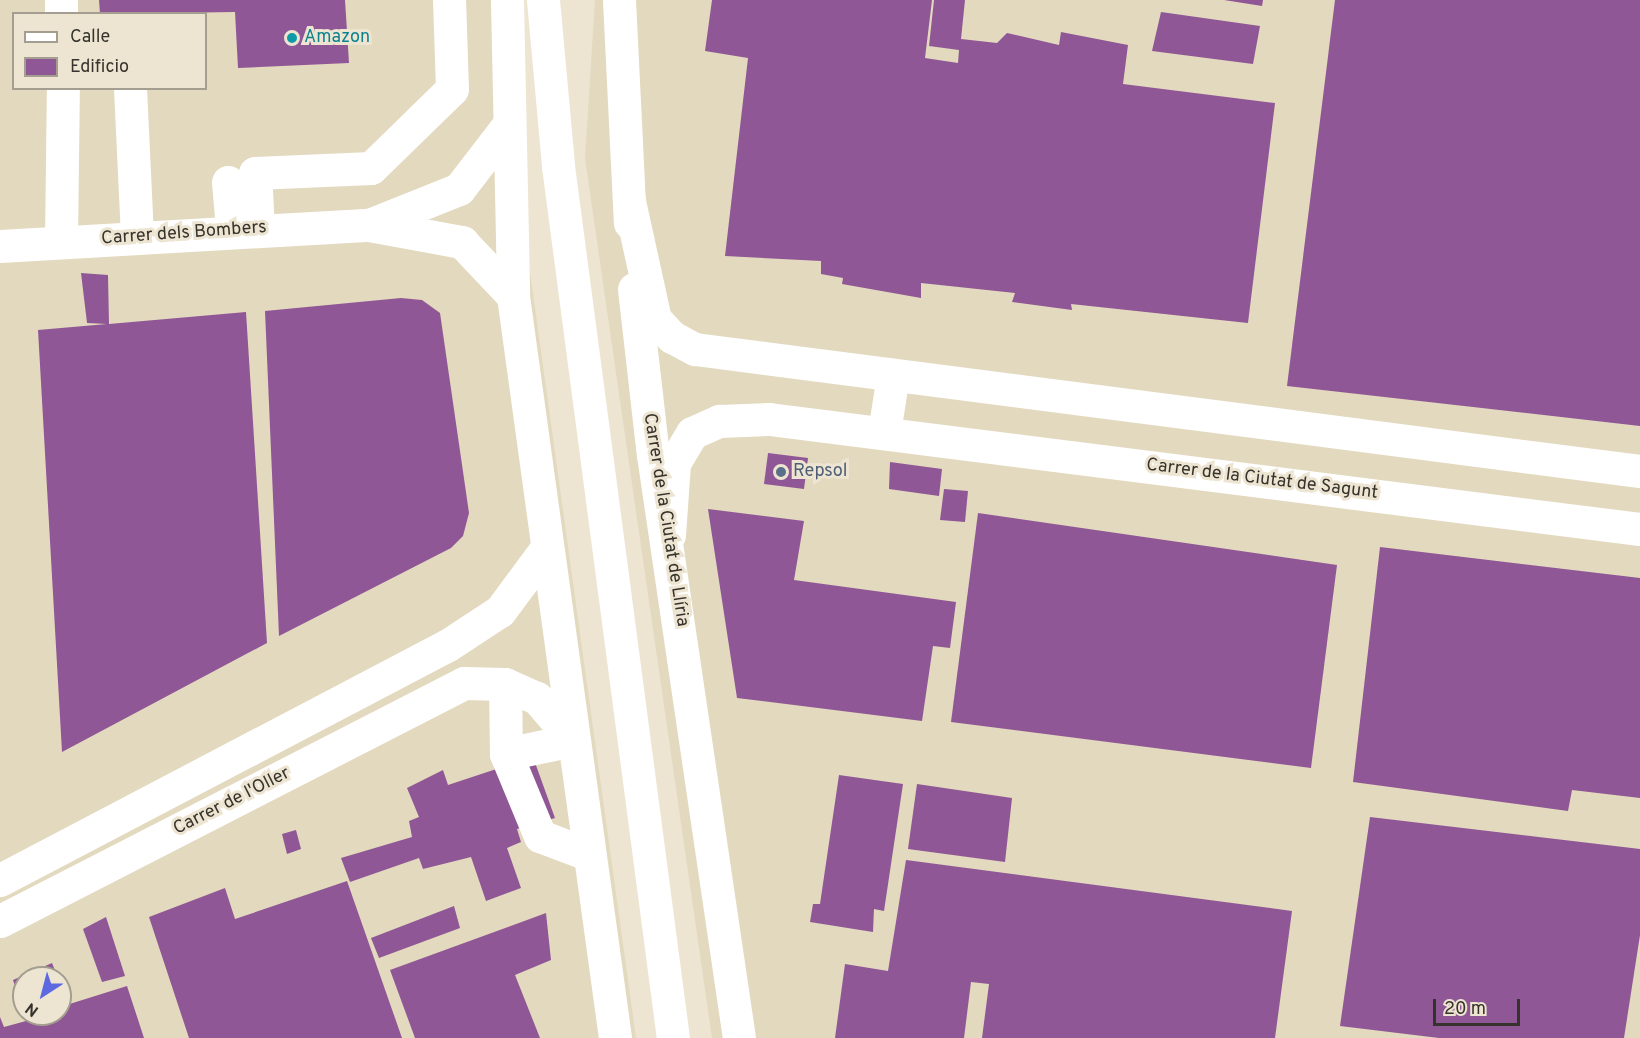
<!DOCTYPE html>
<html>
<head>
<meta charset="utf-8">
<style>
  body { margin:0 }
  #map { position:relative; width:1640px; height:1038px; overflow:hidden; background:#ede5d2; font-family:Overpass,sans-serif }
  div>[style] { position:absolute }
  .built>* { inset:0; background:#e3d9bf }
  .building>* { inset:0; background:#8f5795 }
  .minor>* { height:33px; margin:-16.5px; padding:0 16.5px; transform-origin:16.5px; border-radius:16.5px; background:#fff }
  .dots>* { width:16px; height:16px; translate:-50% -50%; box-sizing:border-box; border:3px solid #ede5d2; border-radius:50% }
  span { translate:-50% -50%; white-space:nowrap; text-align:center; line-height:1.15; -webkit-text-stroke:6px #ede5d2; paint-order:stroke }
  .culture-label { font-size:18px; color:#0d838f }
  .left { translate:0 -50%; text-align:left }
  .street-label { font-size:18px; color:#36332c }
  .service-label { font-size:18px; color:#4e5e75 }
  .legend { position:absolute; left:12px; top:12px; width:195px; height:78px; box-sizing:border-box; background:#ede5d2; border:2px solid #a49e90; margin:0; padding:8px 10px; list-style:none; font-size:18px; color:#36332c }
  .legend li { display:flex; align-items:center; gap:12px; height:30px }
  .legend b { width:30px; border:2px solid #a49e90 }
  .north { position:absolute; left:12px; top:966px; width:60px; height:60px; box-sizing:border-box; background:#ede5d2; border:2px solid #a49e90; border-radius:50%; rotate:216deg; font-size:16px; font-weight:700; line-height:24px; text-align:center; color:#36332c }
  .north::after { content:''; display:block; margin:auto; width:21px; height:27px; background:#5d69e0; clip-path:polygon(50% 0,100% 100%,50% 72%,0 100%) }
  .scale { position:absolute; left:1433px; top:999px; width:87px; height:27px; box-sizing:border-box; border:3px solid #36332c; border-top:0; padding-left:8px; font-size:18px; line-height:21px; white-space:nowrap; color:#36332c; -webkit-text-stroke:4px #ede5d2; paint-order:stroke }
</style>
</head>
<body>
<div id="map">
  <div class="built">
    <div style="clip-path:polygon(evenodd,0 0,520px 0,522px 214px,636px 1038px,0 1038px,0 0,14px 14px,206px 14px,206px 88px,14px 88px,14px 14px,0 0,24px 978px,60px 978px,60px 1014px,24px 1014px,24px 978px)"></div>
    <div style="clip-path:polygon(595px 0,1640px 0,1640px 1038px,712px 1038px,585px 158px)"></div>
  </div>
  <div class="building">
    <div style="clip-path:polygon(99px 0,345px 0,349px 63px,238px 68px,235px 12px,100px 14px)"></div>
    <div style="clip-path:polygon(712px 0,932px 0,925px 58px,958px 63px,959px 50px,929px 46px,934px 0,965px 0,961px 39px,997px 43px,1007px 33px,1059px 45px,1061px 32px,1128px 45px,1123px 84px,1275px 103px,1248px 323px,1071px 304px,1072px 310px,1012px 302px,1015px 293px,921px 283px,921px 298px,842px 284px,843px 278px,821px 274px,821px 261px,725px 256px,748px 58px,705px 51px)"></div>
    <div style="clip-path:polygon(1224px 0,1263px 0,1262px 6px)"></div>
    <div style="clip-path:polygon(1335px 0,1640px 0,1640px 426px,1287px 386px)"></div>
    <div style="clip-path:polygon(1161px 12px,1260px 26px,1253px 64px,1152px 51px)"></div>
    <div style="clip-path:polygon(81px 273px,108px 275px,109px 324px,246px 312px,267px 643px,62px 752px,38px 330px,107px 324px,87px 323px)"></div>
    <div style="clip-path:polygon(401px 298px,422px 300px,440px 313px,469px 513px,463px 536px,451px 548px,279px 636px,265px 311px)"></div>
    <div style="clip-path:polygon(768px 453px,808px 458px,804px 489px,764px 484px)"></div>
    <div style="clip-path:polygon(890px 462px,942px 469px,939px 496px,889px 489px)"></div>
    <div style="clip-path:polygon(944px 489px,968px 491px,965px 522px,940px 520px)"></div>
    <div style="clip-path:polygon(708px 509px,804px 521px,794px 580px,956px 602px,950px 648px,933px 646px,922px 721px,737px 698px)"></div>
    <div style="clip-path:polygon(978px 513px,1337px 565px,1311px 768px,951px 722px)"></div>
    <div style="clip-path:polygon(1380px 547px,1640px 578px,1640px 798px,1572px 790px,1568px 811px,1353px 782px)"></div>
    <div style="clip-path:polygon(533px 757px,555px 818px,517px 829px,521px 842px,507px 848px,521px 888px,486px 901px,471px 857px,423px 869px,419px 858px,350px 882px,341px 858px,412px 837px,409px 821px,419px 817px,407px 788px,443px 770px,448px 785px)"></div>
    <div style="clip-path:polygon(839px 775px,903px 784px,884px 911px,874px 909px,873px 932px,810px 922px,813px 904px,820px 904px)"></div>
    <div style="clip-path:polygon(917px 784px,1012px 798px,1005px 862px,908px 849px)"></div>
    <div style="clip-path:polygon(1370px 817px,1640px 849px,1640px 935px,1624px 1038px,1439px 1038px,1340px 1026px)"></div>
    <div style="clip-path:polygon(296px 830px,301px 849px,287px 854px,282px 834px)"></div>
    <div style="clip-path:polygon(906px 860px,1292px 911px,1275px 1038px,982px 1038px,989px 984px,971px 982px,964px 1038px,835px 1038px,845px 964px,888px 971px)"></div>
    <div style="clip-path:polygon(347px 881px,402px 1038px,189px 1038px,149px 917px,225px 888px,235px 919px)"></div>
    <div style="clip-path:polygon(454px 906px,460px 928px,379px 958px,371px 938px)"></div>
    <div style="clip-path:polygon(546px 913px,551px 960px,515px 975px,540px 1038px,415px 1038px,390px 970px)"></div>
    <div style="clip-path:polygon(106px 917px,125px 976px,102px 982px,83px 929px)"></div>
    <div style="clip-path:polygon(52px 963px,58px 978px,24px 978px,24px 1014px,13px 980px)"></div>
    <div style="clip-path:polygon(127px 986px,144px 1038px,0 1038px,0 1017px,4px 1027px,26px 1021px,24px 1014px,60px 1014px,60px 1007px)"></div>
  </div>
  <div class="minor">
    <div style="left:61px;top:0;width:14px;rotate:90deg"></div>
    <div style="left:507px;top:0;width:296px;rotate:88.8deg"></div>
    <div style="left:513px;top:296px;width:749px;rotate:82.17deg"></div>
    <div style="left:543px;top:0;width:167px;rotate:84.8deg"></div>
    <div style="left:558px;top:166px;width:880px;rotate:82.49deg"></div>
    <div style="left:619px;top:0;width:223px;rotate:87.2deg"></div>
    <div style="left:130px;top:88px;width:149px;rotate:87.3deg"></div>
    <div style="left:228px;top:182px;width:47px;rotate:85.1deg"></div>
    <div style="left:629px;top:201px;width:121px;rotate:77.6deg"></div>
    <div style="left:655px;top:319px;width:25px;rotate:47deg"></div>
    <div style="left:672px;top:337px;width:26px;rotate:28deg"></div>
    <div style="left:695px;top:349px;width:953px;rotate:7.36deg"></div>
    <div style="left:369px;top:225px;width:97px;rotate:-21.8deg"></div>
    <div style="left:459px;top:189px;width:77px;rotate:-52.4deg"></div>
    <div style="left:258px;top:228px;width:55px;rotate:-93.1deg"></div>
    <div style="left:255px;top:173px;width:116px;rotate:-2.5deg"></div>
    <div style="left:371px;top:168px;width:113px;rotate:-44.3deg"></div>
    <div style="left:452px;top:89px;width:89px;rotate:-91.9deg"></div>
    <div style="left:61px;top:242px;width:154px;rotate:-89.3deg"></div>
    <div style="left:0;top:246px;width:370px;rotate:-3.3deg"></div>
    <div style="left:369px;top:225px;width:95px;rotate:10.4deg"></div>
    <div style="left:462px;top:242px;width:74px;rotate:46.6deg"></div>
    <div style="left:634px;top:289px;width:167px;rotate:83.5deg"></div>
    <div style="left:653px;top:455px;width:589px;rotate:81.61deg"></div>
    <div style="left:884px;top:432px;width:58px;rotate:-81deg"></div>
    <div style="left:669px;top:535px;width:72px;rotate:-86deg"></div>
    <div style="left:674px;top:463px;width:35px;rotate:-59deg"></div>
    <div style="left:692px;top:433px;width:30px;rotate:-24deg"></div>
    <div style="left:719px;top:421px;width:50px;rotate:-2.3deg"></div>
    <div style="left:769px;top:419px;width:878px;rotate:7.2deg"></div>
    <div style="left:505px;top:684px;width:70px;rotate:89.2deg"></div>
    <div style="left:573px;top:740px;width:68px;rotate:168.2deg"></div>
    <div style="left:506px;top:754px;width:89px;rotate:67.5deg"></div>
    <div style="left:540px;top:836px;width:53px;rotate:20.8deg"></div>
    <div style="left:0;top:880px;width:506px;rotate:-27.68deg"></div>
    <div style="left:448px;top:645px;width:62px;rotate:-33.2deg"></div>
    <div style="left:500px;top:611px;width:77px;rotate:-53.4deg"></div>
    <div style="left:0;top:921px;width:521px;rotate:-27.15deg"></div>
    <div style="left:464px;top:683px;width:41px;rotate:1.4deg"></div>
    <div style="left:505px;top:684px;width:35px;rotate:24deg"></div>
    <div style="left:537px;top:698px;width:55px;rotate:49.4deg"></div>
  </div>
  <div class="dots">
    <div style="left:292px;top:38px;background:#0f9aa8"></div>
    <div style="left:781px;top:472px;background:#5c6f8a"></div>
  </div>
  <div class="culture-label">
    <span class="left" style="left:304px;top:38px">Amazon</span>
  </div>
  <div class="street-label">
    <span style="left:184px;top:234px;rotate:-4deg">Carrer dels Bombers</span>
    <span style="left:1262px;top:480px;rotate:7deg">Carrer de la Ciutat de Sagunt</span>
    <span style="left:665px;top:520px;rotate:81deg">Carrer de la Ciutat de Llíria</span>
    <span style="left:232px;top:802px;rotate:-27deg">Carrer de l'Oller</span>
  </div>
  <div class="service-label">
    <span class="left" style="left:793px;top:472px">Repsol</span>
  </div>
  <ul class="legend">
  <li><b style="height:8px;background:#fff"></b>Calle</li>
  <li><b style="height:16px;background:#8f5795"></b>Edificio</li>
  </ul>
  <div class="north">N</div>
  <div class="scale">20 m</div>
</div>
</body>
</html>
